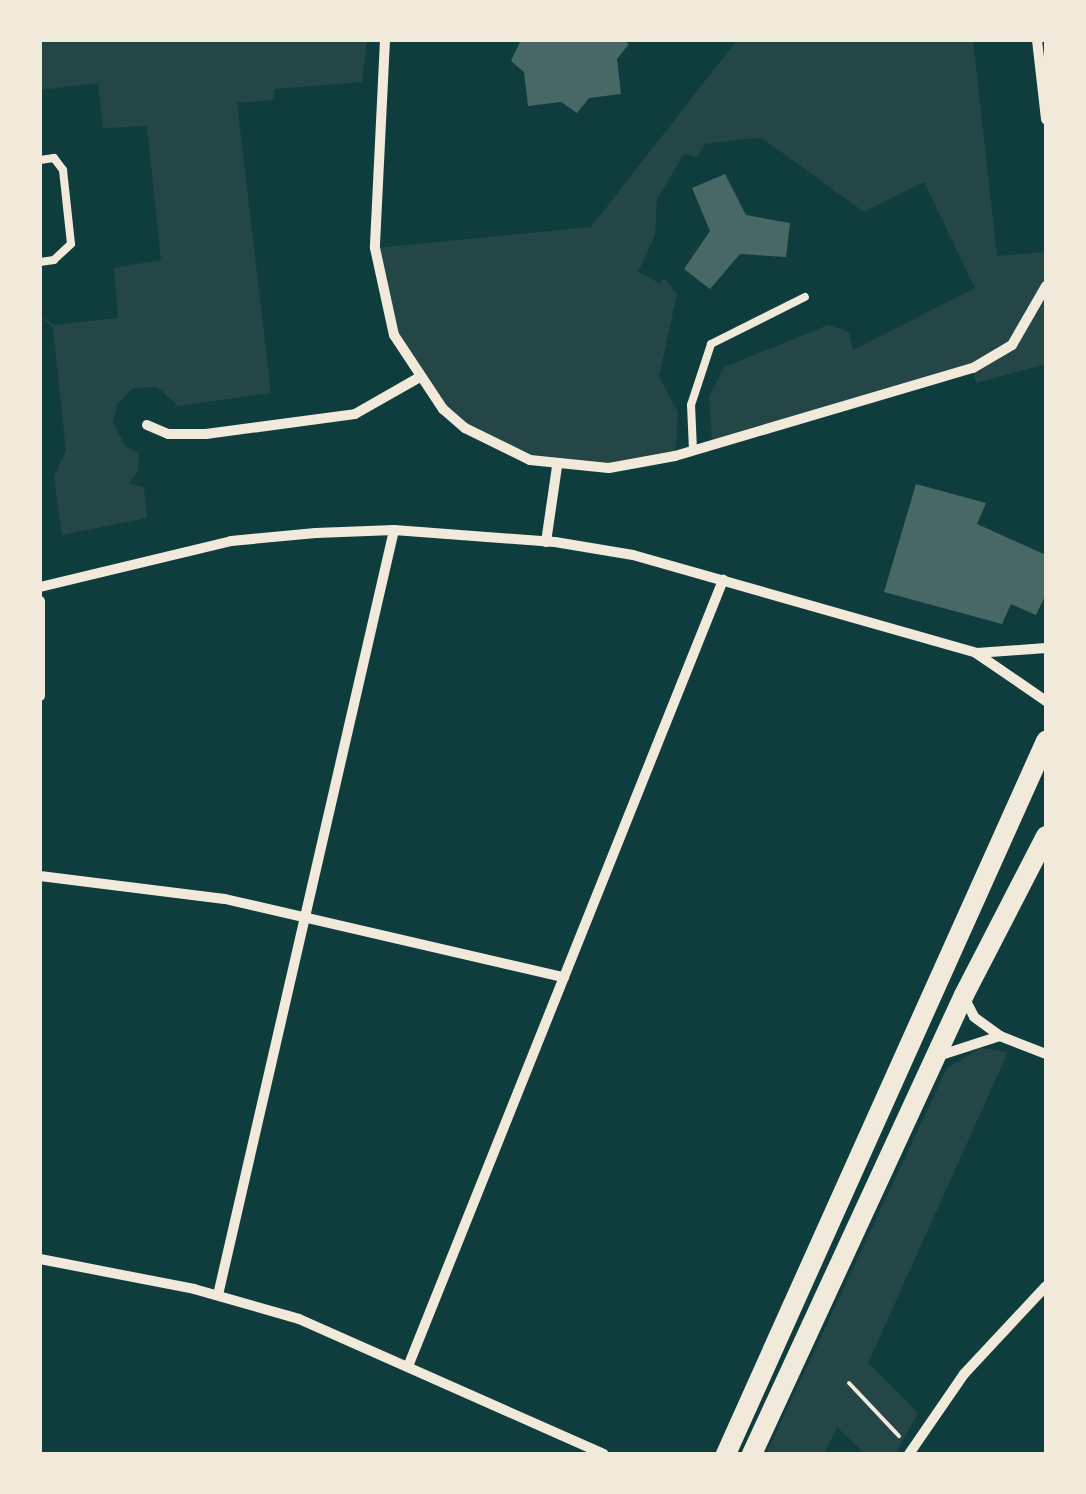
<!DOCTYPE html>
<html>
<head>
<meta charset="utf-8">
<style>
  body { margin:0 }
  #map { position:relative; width:1086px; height:1494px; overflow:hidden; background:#0f3d3e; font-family:"Sofia Sans Condensed",sans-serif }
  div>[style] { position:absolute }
  .green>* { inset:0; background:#244646 }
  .building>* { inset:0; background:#486865 }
  .path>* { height:4px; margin:-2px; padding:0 2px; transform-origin:2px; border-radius:2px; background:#f1e9da }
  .service>* { height:8px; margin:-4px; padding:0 4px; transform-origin:4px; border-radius:4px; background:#f1e9da }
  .minor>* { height:10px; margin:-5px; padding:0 5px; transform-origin:5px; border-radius:5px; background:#f1e9da }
  .secondary>* { height:20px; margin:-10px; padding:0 10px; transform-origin:10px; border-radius:10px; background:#f1e9da }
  span { translate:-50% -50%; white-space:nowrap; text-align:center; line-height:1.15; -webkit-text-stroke:10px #f1e9da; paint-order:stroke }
  .frame { position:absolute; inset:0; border:42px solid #f1e9da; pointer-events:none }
</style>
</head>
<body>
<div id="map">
  <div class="green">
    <div style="clip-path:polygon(40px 40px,367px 40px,362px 82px,275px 89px,273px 100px,237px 103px,271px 393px,178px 406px,157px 387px,133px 388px,117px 404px,113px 423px,125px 446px,139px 453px,138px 471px,129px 484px,144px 487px,147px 518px,62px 535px,54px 476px,66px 451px,53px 328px,40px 315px,54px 325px,118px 318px,114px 268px,161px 260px,147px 126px,103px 128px,98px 83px,40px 90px)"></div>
    <div style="clip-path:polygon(737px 40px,973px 40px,997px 256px,1046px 252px,1046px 364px,976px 383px,973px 369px,712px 441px,709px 397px,724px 367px,828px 325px,849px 332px,853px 350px,975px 288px,924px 182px,864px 212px,762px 138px,744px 139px,705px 144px,697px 157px,684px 154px,657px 199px,655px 235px,638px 272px,659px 283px,664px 278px,677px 294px,659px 377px,678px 412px,675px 456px,609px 468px,557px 467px,489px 442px,443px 409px,394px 335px,375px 248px,591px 227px)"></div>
    <div style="clip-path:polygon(980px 1048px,1008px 1052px,868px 1363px,918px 1413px,895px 1454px,865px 1454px,837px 1427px,824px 1454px,766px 1454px,947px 1068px)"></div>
  </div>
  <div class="building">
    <div style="clip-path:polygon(521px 40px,623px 40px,629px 44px,617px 59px,621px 94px,589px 98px,577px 113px,561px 102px,528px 106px,524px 72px,511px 61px)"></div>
    <div style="clip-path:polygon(725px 174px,746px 215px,790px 223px,786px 257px,740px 254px,710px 289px,684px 269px,710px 231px,692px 188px)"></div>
    <div style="clip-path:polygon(916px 484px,986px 503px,977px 524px,1046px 555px,1046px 594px,1036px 615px,1011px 604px,1002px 624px,884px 592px)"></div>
  </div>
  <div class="path">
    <div style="left:849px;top:1383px;width:73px;rotate:46.7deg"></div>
  </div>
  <div class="service">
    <div style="left:40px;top:160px;width:14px;rotate:-8deg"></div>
    <div style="left:54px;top:158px;width:15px;rotate:53deg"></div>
    <div style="left:63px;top:170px;width:74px;rotate:83.8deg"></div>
    <div style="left:71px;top:244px;width:23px;rotate:137deg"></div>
    <div style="left:54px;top:260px;width:14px;rotate:172deg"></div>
    <div style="left:693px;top:450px;width:45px;rotate:-92.5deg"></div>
    <div style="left:691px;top:405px;width:64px;rotate:-71.8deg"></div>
    <div style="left:711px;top:344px;width:105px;rotate:-26.6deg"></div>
  </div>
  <div class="minor">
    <div style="left:385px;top:40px;width:208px;rotate:92.8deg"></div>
    <div style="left:375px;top:248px;width:89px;rotate:77.7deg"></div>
    <div style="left:394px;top:335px;width:89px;rotate:56.5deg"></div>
    <div style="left:443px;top:409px;width:29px;rotate:41deg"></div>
    <div style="left:465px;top:428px;width:72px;rotate:26.2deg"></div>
    <div style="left:530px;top:460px;width:79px;rotate:5.8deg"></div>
    <div style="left:609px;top:468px;width:67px;rotate:-10.3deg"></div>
    <div style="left:675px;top:456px;width:311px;rotate:-16.5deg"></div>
    <div style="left:973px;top:368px;width:45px;rotate:-30.5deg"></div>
    <div style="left:1012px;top:345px;width:68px;rotate:-60deg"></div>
    <div style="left:1037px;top:40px;width:80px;rotate:83.5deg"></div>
    <div style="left:147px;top:425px;width:23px;rotate:23deg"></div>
    <div style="left:168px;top:434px;width:38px"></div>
    <div style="left:206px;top:434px;width:150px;rotate:-7.6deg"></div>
    <div style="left:355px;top:414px;width:73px;rotate:-29.7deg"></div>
    <div style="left:546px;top:542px;width:76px;rotate:-81.7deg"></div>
    <div style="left:40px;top:587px;width:196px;rotate:-13.5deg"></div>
    <div style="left:231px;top:541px;width:85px;rotate:-5.4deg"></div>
    <div style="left:316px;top:533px;width:78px;rotate:-2.2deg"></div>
    <div style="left:394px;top:530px;width:161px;rotate:4.3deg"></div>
    <div style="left:555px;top:542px;width:79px;rotate:9.5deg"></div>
    <div style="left:633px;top:555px;width:357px;rotate:15.9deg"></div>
    <div style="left:976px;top:653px;width:85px;rotate:34.4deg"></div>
    <div style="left:40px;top:601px;width:95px;rotate:90deg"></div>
    <div style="left:977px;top:653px;width:69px;rotate:-4.1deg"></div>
    <div style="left:40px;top:876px;width:186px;rotate:7.1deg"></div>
    <div style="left:225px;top:899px;width:348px;rotate:13deg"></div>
    <div style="left:964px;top:997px;width:22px;rotate:63deg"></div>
    <div style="left:974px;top:1017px;width:32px;rotate:36deg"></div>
    <div style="left:1000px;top:1036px;width:49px;rotate:21.4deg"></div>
    <div style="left:938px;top:1056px;width:65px;rotate:-17.9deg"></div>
    <div style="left:40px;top:1259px;width:157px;rotate:11deg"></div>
    <div style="left:194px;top:1289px;width:109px;rotate:15.9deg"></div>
    <div style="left:299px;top:1319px;width:333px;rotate:23.9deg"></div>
    <div style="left:218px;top:1295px;width:785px;rotate:-77.04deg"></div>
    <div style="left:409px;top:1364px;width:845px;rotate:-68.17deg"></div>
    <div style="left:909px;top:1454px;width:97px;rotate:-55.5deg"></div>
    <div style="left:964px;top:1374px;width:120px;rotate:-47deg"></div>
  </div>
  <div class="secondary">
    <div style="left:726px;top:1454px;width:782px;rotate:-65.83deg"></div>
    <div style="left:752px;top:1454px;width:506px;rotate:-65.21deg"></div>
    <div style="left:964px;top:995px;width:179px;rotate:-62.7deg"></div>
  </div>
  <div class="frame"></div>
</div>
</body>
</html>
